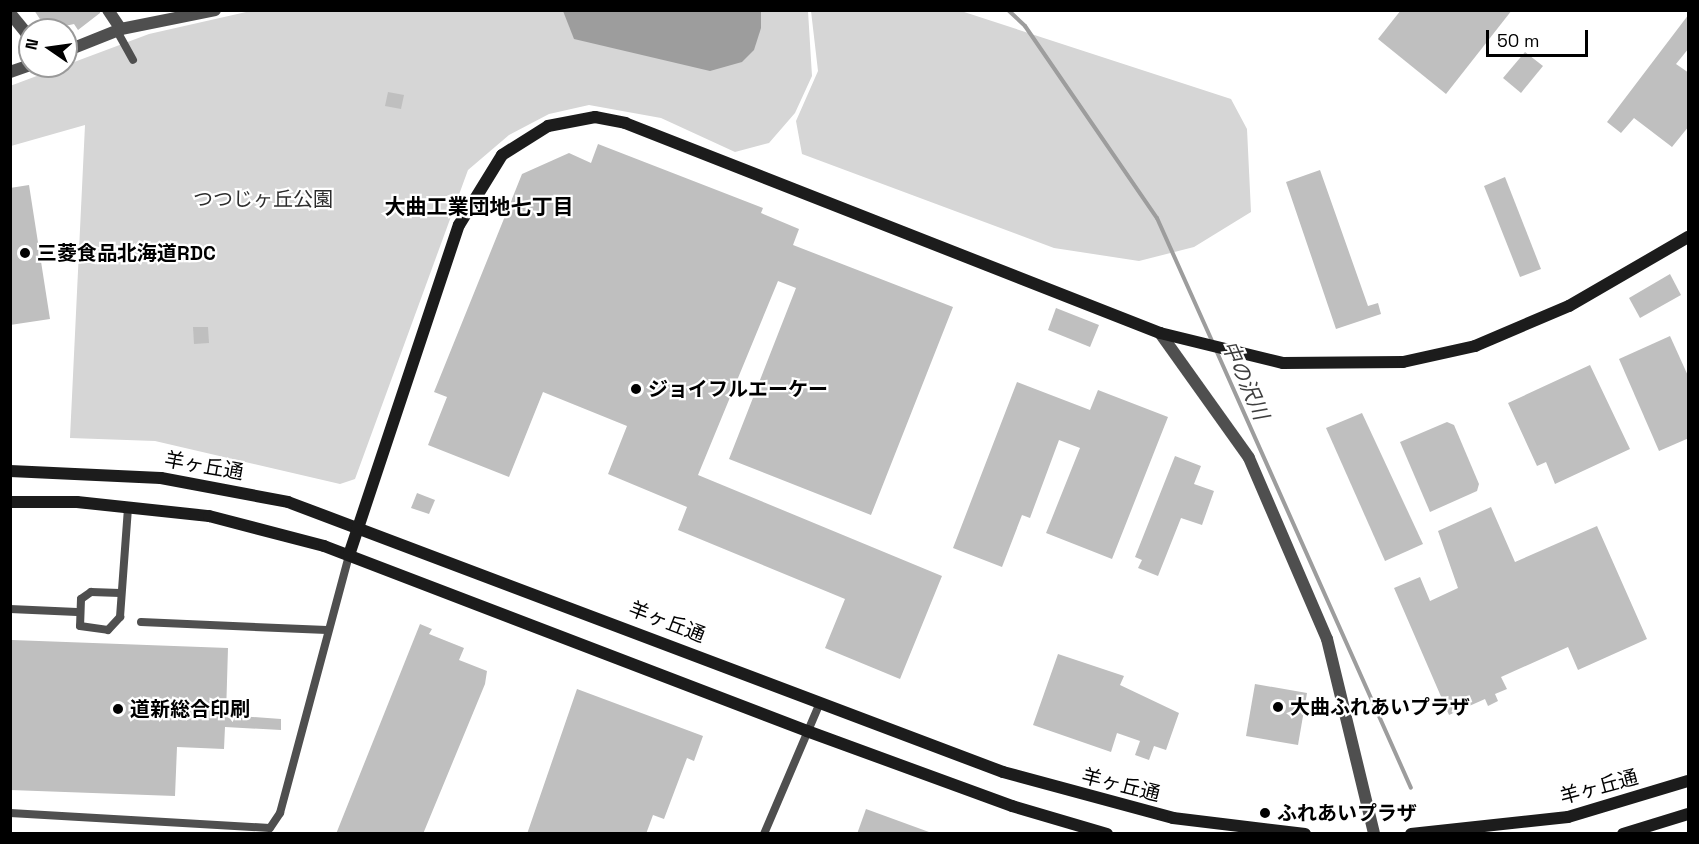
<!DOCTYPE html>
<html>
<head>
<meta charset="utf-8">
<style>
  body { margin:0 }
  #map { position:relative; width:1699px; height:844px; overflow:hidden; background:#fff; font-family:"Space Grotesk","Noto Sans JP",sans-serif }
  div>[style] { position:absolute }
  .green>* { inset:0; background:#d6d6d6 }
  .water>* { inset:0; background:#9d9d9d }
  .stream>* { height:4px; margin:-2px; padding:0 2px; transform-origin:2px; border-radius:2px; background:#9d9d9d }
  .building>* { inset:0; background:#bfbfbf }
  .lane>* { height:8px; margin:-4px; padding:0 4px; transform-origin:4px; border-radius:4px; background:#4f4f4f }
  .street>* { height:12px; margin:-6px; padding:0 6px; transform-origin:6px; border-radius:6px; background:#4f4f4f }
  .secondary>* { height:12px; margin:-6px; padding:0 6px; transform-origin:6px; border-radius:6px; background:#1c1c1c }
  .dots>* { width:16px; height:16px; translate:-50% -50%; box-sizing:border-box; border:3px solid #fff; border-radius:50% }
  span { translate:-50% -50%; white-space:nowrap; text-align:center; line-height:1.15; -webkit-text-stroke:4.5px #fff; paint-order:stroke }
  .park-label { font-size:20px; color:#2d2d2d }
  .poi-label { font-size:20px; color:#000; font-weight:700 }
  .left { translate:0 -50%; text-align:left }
  .street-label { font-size:20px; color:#000 }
  .neighbourhood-label { font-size:21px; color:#000; font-weight:700 }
  .water-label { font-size:21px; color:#3e3e3e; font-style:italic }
  .frame { position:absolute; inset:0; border:12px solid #000; pointer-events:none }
  .north { position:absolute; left:18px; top:18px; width:60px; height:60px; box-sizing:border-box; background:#fff; border:2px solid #999; border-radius:50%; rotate:283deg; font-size:16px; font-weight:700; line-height:24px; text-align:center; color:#000 }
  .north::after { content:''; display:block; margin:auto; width:21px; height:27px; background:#000; clip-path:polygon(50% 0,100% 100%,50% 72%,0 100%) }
  .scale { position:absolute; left:1486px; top:30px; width:102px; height:27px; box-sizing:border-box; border:3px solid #000; border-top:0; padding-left:8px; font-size:18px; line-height:21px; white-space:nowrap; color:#000; -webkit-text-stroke:4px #fff; paint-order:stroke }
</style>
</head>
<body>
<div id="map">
  <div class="green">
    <div style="clip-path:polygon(255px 10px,808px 11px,812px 76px,795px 113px,769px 143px,735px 152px,661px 118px,589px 105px,549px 114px,509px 135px,468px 170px,355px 479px,340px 484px,155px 441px,70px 438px,85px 125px,11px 146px,10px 86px,149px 34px)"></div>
    <div style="clip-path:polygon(811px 11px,961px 11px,1231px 99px,1247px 129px,1251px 212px,1194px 247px,1139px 261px,1054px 248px,802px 154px,796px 121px,818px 71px)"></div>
  </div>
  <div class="water">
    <div style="clip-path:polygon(563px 11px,761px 11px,761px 28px,754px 50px,742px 62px,710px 71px,574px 39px)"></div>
  </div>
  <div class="stream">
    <div style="left:1008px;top:10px;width:23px;rotate:43deg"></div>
    <div style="left:1025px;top:26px;width:233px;rotate:55.5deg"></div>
    <div style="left:1157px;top:218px;width:137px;rotate:65.9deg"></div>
    <div style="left:1216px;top:350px;width:479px;rotate:66deg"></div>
  </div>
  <div class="building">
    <div style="clip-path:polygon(34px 10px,100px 10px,100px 13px,78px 30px,74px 24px,47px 30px)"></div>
    <div style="clip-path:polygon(1401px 10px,1512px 10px,1446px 94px,1378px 39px)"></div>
    <div style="clip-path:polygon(1689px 14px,1689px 48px,1676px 64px,1689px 73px,1689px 126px,1672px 147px,1634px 118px,1621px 133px,1607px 122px)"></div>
    <div style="clip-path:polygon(1525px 52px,1543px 66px,1521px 93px,1503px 78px)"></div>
    <div style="clip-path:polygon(388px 92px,404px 95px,401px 109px,385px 106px)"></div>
    <div style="clip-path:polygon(598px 144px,763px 208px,761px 213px,799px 229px,793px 245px,953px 307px,871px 515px,729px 459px,796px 288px,778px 281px,698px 475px,942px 576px,900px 679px,825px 648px,845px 599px,678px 530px,687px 507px,608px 474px,627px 426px,543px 392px,509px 477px,428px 445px,447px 397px,434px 392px,522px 174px,569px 153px,591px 163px)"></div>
    <div style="clip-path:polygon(1320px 170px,1368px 306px,1378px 303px,1381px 314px,1336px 329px,1286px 182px)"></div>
    <div style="clip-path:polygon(1505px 177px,1541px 269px,1520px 277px,1484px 186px)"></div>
    <div style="clip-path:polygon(29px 185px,50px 319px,10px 325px,10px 188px)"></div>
    <div style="clip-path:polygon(1670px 274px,1681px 295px,1640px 318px,1629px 298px)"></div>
    <div style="clip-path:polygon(1056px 308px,1099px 325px,1090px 347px,1048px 330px)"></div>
    <div style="clip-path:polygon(193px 327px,208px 327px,209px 343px,194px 344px)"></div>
    <div style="clip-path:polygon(1670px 336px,1689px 378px,1689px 438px,1659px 451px,1619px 359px)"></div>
    <div style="clip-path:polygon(1590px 365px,1630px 449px,1555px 484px,1546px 462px,1537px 466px,1508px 403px)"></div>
    <div style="clip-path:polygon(1017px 382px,1090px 410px,1098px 390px,1168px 417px,1112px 559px,1046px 533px,1080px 448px,1059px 440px,1030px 518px,1022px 515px,1002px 567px,953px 548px)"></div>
    <div style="clip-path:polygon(1362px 413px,1423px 544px,1385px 561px,1326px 428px)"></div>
    <div style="clip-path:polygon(1447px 422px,1454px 425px,1479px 484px,1477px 491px,1430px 512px,1400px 442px)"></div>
    <div style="clip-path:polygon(1175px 456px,1201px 466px,1194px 484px,1214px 491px,1202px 525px,1181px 518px,1158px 576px,1138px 568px,1142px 560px,1135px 557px)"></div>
    <div style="clip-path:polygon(417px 493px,435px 500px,429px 514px,411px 508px)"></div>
    <div style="clip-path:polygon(1491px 507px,1515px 562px,1597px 526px,1647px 639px,1578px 670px,1568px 647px,1501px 677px,1507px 689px,1495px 694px,1498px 701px,1488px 706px,1485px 699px,1449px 715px,1394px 588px,1420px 577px,1430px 601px,1458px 588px,1438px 531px)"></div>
    <div style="clip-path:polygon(420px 624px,432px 629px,429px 634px,464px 648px,459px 660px,487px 671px,485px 684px,423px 834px,336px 834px)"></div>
    <div style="clip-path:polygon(12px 640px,228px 648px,226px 715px,281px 719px,281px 730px,225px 727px,224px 749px,177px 747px,175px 796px,10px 790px)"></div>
    <div style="clip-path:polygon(1058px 654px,1124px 676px,1120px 685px,1179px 713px,1166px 750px,1154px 746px,1149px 760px,1135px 755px,1140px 741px,1117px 733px,1111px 752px,1033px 725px)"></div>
    <div style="clip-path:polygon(1255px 684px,1307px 693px,1298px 745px,1246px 736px)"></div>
    <div style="clip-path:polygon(577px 689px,703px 736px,694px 761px,687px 758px,664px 819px,653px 815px,646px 834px,527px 834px)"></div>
    <div style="clip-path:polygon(866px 809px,929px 832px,929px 834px,857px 834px)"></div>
  </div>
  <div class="lane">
    <div style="left:117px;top:31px;width:33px;rotate:61deg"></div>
    <div style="left:120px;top:593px;width:29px;rotate:-178deg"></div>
    <div style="left:91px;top:592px;width:12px;rotate:145deg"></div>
    <div style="left:81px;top:599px;width:27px;rotate:92deg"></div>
    <div style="left:80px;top:626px;width:28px;rotate:8deg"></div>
    <div style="left:108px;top:630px;width:18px;rotate:-47deg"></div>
    <div style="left:120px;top:617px;width:110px;rotate:-85.8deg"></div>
    <div style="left:10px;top:609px;width:67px;rotate:2.6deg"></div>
    <div style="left:141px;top:622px;width:186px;rotate:2.5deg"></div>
    <div style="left:10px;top:813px;width:260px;rotate:3.3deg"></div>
    <div style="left:270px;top:828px;width:18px;rotate:-56deg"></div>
    <div style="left:280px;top:813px;width:267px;rotate:-75deg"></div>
    <div style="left:764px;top:834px;width:142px;rotate:-66.9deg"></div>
  </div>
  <div class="street">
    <div style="left:108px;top:10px;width:23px;rotate:56deg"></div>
    <div style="left:10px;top:13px;width:32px;rotate:51deg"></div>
    <div style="left:66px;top:51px;width:59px;rotate:-21.8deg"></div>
    <div style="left:121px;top:29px;width:96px;rotate:-11.4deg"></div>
    <div style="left:10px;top:72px;width:21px;rotate:-19deg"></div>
    <div style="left:1160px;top:333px;width:153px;rotate:54.5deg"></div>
    <div style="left:1249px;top:458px;width:197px;rotate:66.7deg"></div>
    <div style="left:1327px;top:639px;width:201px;rotate:76.4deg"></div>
  </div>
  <div class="secondary">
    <div style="left:10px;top:471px;width:151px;rotate:2.7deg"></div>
    <div style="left:161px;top:478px;width:129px;rotate:10.7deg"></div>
    <div style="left:288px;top:502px;width:764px;rotate:20.69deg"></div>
    <div style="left:1003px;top:772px;width:176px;rotate:15.1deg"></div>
    <div style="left:1173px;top:818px;width:133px;rotate:6.9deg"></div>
    <div style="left:10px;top:502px;width:67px"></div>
    <div style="left:77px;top:502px;width:133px;rotate:6.1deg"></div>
    <div style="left:209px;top:516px;width:119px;rotate:14.6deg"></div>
    <div style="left:324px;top:546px;width:517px;rotate:20.96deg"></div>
    <div style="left:807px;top:731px;width:218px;rotate:20.1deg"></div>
    <div style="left:1012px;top:806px;width:99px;rotate:16.4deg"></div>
    <div style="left:349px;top:555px;width:348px;rotate:-71.6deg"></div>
    <div style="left:459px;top:225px;width:82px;rotate:-58.4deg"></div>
    <div style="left:502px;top:155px;width:54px;rotate:-32.2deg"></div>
    <div style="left:548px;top:126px;width:48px;rotate:-10.8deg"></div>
    <div style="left:595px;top:117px;width:31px;rotate:11deg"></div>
    <div style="left:625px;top:123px;width:575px;rotate:21.43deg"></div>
    <div style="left:1160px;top:333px;width:127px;rotate:13.7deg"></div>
    <div style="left:1283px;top:363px;width:120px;rotate:-0.5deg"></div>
    <div style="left:1403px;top:362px;width:74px;rotate:-12.5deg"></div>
    <div style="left:1475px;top:346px;width:102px;rotate:-23.1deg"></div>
    <div style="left:1569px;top:306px;width:138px;rotate:-30.1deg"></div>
    <div style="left:1411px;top:834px;width:158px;rotate:-6.2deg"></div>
    <div style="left:1568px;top:817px;width:125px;rotate:-16.7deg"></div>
    <div style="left:1623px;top:834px;width:68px;rotate:-17.1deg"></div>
  </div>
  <div class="dots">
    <div style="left:25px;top:253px;background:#000"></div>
    <div style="left:636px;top:389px;background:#000"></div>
    <div style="left:1278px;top:707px;background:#000"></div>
    <div style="left:118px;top:709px;background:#000"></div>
    <div style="left:1265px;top:813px;background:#000"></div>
  </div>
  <div class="park-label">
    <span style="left:263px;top:199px">つつじヶ丘公園</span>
  </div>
  <div class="poi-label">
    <span class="left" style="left:37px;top:253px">三菱食品北海道RDC</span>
    <span class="left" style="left:648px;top:389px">ジョイフルエーケー</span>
    <span class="left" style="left:1290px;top:707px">大曲ふれあいプラザ</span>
    <span class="left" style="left:130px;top:709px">道新総合印刷</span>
    <span class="left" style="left:1277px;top:813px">ふれあいプラザ</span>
  </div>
  <div class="street-label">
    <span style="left:204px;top:466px;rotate:10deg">羊ヶ丘通</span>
    <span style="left:667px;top:622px;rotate:21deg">羊ヶ丘通</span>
    <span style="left:1121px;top:785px;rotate:14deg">羊ヶ丘通</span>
    <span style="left:1599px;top:787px;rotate:-15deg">羊ヶ丘通</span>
  </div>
  <div class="neighbourhood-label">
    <span style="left:479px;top:207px">大曲工業団地七丁目</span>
  </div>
  <div class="water-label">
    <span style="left:1245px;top:380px;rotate:66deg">中の沢川</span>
  </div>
  <div class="frame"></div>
  <div class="north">N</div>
  <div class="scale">50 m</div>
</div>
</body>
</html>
